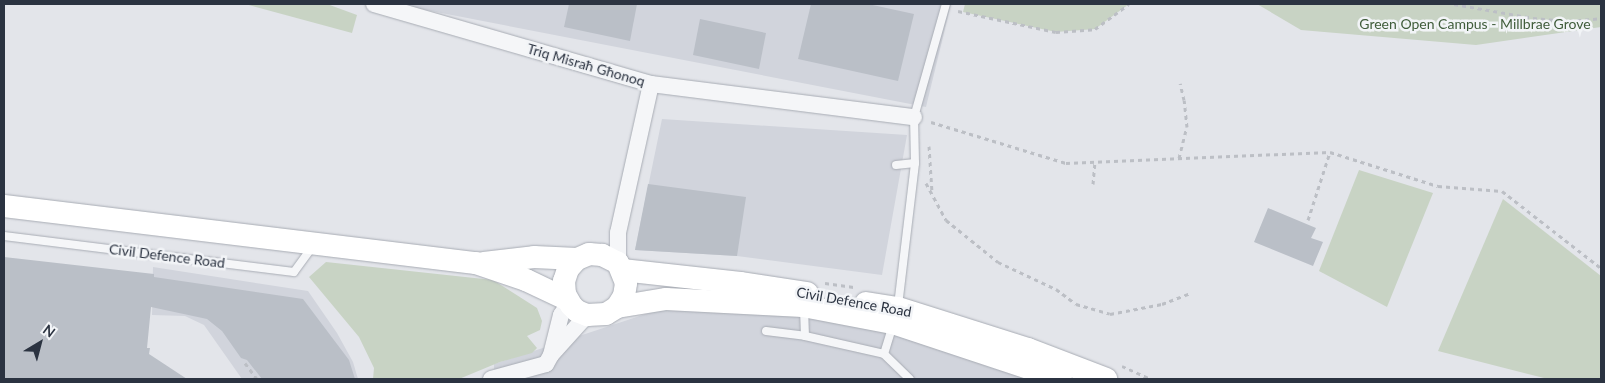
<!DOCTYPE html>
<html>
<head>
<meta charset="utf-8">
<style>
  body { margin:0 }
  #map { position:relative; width:1605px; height:383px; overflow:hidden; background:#e3e5ea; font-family:Lato,sans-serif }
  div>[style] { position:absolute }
  .built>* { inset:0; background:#d1d4dc }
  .green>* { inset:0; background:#c8d3c4 }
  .building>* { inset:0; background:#babfc7 }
  .path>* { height:3px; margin-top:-1.5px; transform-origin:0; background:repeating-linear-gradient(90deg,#bcbfc5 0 4px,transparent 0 8px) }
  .roads { filter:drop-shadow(0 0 1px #a8acb4) drop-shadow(0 0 1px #a8acb4) }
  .service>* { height:8px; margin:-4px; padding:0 4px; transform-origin:4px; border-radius:4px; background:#f5f6f8 }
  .minor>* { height:16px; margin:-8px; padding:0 8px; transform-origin:8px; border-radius:8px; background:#f5f6f8 }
  .secondary>* { height:22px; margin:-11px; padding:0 11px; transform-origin:11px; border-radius:11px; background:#fff }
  span { translate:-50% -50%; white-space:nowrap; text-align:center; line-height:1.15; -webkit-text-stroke:5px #f2f4f7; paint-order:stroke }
  .park-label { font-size:14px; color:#3f5c3a }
  .street-label { font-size:14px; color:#2b3341 }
  .frame { position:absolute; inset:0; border:5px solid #2b3341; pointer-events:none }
  .north { position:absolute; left:15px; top:318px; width:50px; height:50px; -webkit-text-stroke:4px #f2f4f7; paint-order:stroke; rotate:37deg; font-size:14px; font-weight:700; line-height:20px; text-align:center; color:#2b3341 }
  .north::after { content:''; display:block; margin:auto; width:18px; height:22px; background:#2b3341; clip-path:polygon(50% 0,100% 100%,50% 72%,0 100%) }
</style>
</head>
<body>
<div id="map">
  <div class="built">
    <div style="clip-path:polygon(395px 4px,951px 4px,926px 107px)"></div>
    <div style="clip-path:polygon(662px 119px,907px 135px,882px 275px,737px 256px,635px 250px)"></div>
    <div style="clip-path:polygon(153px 267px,308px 291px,337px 333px,353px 362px,358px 379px,242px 379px,204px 325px,185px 316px,152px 315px)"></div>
    <div style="clip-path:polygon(676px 304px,781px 313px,917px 334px,1033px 379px,494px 379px,494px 364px)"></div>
  </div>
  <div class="green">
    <div style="clip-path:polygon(245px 4px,327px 4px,357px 15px,352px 33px)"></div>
    <div style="clip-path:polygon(965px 4px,1129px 4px,1095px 29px,1056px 32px,963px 12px)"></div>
    <div style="clip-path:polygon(1257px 4px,1601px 4px,1601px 27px,1476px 45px,1301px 30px)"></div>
    <div style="clip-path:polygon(1359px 170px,1433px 193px,1387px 307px,1319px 271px)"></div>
    <div style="clip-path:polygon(1503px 199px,1601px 276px,1601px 379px,1548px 379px,1438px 351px)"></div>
    <div style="clip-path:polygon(326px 262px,493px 280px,537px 308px,542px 321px,540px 330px,527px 336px,537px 348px,532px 353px,500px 362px,459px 379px,373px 379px,374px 368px,359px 337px,309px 277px)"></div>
  </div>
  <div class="building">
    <div style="clip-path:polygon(569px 4px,637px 4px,630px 41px,564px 27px)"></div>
    <div style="clip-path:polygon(811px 4px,868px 4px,914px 14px,898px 81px,798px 59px)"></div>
    <div style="clip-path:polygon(700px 19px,766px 33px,759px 69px,693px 55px)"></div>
    <div style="clip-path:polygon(648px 184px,746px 197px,737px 256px,635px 250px)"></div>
    <div style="clip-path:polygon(1268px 208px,1316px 228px,1311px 238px,1323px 242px,1313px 266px,1254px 242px)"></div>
    <div style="clip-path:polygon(4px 257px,154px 274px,154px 277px,303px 299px,349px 360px,355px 379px,262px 379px,247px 360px,241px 358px,222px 331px,207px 319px,151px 307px,147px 348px,150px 348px,149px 354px,187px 379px,4px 379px)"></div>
  </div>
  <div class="path">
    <div style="left:1454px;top:4px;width:80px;rotate:10deg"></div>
    <div style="left:1533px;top:18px;width:36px;rotate:5deg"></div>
    <div style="left:1569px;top:21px;width:32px;rotate:-5deg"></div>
    <div style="left:958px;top:11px;width:100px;rotate:12.1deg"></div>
    <div style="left:1056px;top:32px;width:39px;rotate:-4deg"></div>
    <div style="left:1095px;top:29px;width:42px;rotate:-36.3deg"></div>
    <div style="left:931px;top:122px;width:141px;rotate:16.9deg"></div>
    <div style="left:1066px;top:163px;width:264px;rotate:-2.4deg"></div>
    <div style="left:1330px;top:152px;width:113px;rotate:17.5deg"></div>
    <div style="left:1438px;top:186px;width:64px;rotate:4.5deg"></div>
    <div style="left:1502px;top:191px;width:125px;rotate:37.9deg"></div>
    <div style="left:929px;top:146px;width:46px;rotate:86.3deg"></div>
    <div style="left:1179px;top:158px;width:32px;rotate:-76deg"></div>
    <div style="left:1187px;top:127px;width:27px;rotate:-96deg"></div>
    <div style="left:1184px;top:100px;width:17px;rotate:-103deg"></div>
    <div style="left:926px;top:183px;width:42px;rotate:61.6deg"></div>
    <div style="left:946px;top:220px;width:67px;rotate:38.9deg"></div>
    <div style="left:998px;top:262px;width:64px;rotate:25deg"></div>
    <div style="left:1056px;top:289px;width:25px;rotate:37deg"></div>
    <div style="left:1076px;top:304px;width:35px;rotate:16deg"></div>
    <div style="left:1110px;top:314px;width:53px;rotate:-10.9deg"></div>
    <div style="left:1162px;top:304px;width:31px;rotate:-21deg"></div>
    <div style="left:1093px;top:184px;width:22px;rotate:-85deg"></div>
    <div style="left:1308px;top:220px;width:71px;rotate:-72.1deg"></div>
    <div style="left:825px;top:283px;width:29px;rotate:8deg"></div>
    <div style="left:245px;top:363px;width:20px;rotate:53deg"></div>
    <div style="left:1122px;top:366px;width:32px;rotate:24deg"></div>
  </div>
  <div class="roads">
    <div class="service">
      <div style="left:896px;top:165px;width:19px;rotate:-6deg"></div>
      <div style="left:4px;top:236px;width:292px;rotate:7.1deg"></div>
      <div style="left:294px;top:272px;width:32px;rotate:-54deg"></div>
      <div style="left:898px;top:306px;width:144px;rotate:-83.2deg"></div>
      <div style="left:915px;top:163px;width:46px;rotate:-91.2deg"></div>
      <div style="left:914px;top:117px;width:117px;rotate:-74.2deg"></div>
      <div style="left:804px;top:308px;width:28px;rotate:88deg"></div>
      <div style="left:766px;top:331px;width:39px;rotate:7deg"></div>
      <div style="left:805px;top:336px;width:81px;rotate:12.8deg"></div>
      <div style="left:884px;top:354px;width:36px;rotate:44deg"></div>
      <div style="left:884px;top:354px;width:30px;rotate:-73deg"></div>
    </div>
    <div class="minor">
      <div style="left:374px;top:4px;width:288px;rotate:16.1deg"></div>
      <div style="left:651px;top:84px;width:153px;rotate:102.5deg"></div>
      <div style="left:618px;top:233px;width:30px;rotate:90deg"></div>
      <div style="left:651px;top:84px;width:265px;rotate:7.2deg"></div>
      <div style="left:552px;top:354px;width:52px;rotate:-48.1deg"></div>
      <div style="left:491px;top:379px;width:57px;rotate:-15.3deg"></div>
      <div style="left:546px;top:364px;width:10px;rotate:-61deg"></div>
      <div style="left:551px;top:355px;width:41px;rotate:-76deg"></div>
      <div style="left:561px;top:315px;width:14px;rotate:-56deg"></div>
    </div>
    <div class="secondary">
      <div style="left:4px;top:206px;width:475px;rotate:6.9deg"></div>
      <div style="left:476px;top:263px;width:53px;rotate:18.8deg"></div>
      <div style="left:526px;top:280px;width:44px;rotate:25.4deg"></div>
      <div style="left:484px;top:263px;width:50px;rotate:-6.8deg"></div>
      <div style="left:534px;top:257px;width:43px;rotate:2.7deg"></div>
      <div style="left:622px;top:270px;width:119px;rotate:6.3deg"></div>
      <div style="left:740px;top:283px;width:68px;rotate:8.5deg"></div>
      <div style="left:866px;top:303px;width:32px;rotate:9deg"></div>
      <div style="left:898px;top:308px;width:136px;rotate:17.5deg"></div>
      <div style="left:1028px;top:349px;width:84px;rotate:21deg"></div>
      <div style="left:617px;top:307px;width:13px;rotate:-58deg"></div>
      <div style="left:624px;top:296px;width:13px;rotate:-81deg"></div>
      <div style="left:626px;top:283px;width:22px;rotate:-112deg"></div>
      <div style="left:618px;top:263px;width:18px;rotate:-153deg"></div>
      <div style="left:602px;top:255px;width:13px;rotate:-176deg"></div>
      <div style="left:589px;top:254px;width:13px;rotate:157deg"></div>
      <div style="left:577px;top:259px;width:13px;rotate:132deg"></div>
      <div style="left:568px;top:269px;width:13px;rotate:108deg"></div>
      <div style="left:564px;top:281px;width:13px;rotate:86deg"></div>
      <div style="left:565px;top:294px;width:13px;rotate:61deg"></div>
      <div style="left:571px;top:305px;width:8px;rotate:45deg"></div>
      <div style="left:577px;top:311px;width:11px;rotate:22deg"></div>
      <div style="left:587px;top:315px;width:19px;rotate:-3deg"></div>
      <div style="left:606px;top:314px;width:13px;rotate:-32deg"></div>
      <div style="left:617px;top:307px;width:50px;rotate:-9.3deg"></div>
      <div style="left:666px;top:299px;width:137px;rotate:2.9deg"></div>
      <div style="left:803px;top:306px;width:92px;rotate:10.7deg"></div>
      <div style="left:893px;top:323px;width:177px;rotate:18.4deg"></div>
    </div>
  </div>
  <div class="park-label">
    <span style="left:1475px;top:24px">Green Open Campus - Millbrae Grove</span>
  </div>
  <div class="street-label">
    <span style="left:586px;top:65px;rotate:16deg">Triq Misraħ Għonoq</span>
    <span style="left:167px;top:256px;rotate:7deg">Civil Defence Road</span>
    <span style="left:854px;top:302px;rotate:10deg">Civil Defence Road</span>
  </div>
  <div class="frame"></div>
  <div class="north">N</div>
</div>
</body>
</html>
